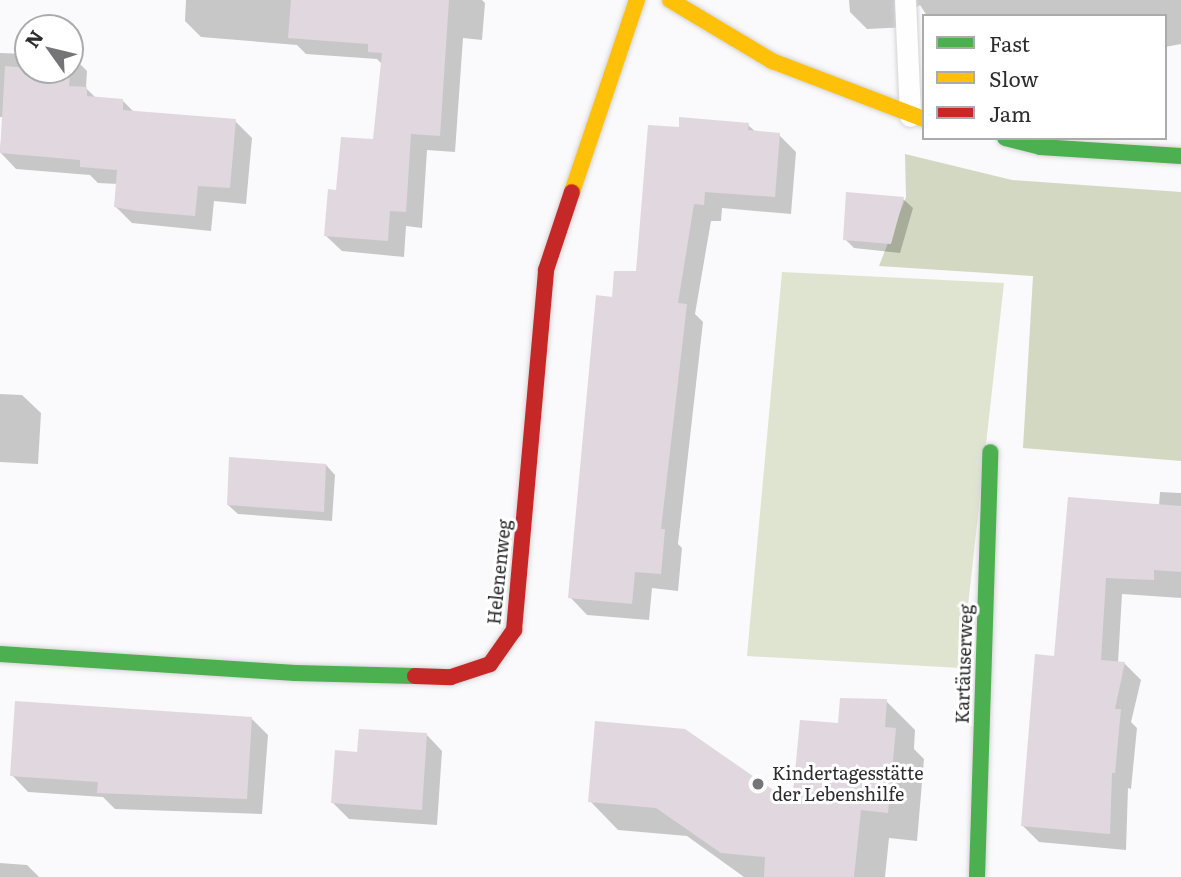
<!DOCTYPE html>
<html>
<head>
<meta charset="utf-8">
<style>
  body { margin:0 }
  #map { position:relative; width:1181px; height:877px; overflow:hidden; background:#faf9fb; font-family:Literata,serif }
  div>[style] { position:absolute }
  .green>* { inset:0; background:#dfe4d0 }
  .forest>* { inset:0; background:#d2d8c2 }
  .shadow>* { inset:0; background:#0003 }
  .building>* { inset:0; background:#e0d8de }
  .roads { filter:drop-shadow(0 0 2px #d4d3d5) drop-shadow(0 0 2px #d4d3d5) }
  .lane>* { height:21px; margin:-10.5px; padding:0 10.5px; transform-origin:10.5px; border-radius:10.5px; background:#fefefe }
  .fast>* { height:16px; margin:-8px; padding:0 8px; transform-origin:8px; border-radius:8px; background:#4caf50 }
  .slow>* { height:16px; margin:-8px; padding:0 8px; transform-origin:8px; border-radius:8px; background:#ffc107 }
  .jam>* { height:16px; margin:-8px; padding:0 8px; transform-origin:8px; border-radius:8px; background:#c62828 }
  .dots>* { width:19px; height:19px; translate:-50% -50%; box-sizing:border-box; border:4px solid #fff; border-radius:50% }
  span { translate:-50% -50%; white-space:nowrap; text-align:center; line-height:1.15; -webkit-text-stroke:6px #fff; paint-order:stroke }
  .street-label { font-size:18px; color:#2d2d2f }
  .poi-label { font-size:18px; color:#2d2d2f }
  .left { translate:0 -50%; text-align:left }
  .legend { position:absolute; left:922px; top:14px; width:245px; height:126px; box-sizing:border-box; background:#fff; border:2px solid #ababac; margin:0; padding:9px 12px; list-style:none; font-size:21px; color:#2d2d2f }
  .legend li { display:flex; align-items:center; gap:14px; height:35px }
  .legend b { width:35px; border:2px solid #ababac }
  .north { position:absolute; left:14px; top:14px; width:70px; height:70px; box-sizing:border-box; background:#fff; border:2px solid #ababac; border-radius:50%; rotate:304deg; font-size:19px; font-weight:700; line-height:28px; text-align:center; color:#2d2d2f }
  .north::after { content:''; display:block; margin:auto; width:24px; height:32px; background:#757476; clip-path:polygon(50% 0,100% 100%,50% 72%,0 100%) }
</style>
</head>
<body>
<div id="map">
  <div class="green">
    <div style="clip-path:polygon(782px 272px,1004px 283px,961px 668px,747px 656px)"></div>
  </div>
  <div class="forest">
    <div style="clip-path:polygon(905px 154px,1012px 180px,1181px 192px,1181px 461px,1023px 448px,1033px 276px,879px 266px,906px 197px)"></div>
  </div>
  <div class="shadow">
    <div style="clip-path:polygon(186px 0,482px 0,485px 3px,482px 40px,463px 38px,455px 152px,427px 150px,422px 228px,406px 226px,404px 257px,342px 251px,325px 235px,338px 192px,375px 141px,382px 64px,377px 59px,306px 54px,297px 45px,201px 37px,185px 21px)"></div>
    <div style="clip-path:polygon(849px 0,1181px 0,1181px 44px,1165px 47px,1165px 16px,927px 16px,920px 5px,910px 11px,909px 27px,867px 29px,850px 12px)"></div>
    <div style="clip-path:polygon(0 53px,28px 54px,28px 70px,70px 70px,71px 55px,87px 71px,86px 88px,97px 99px,123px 101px,134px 112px,235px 121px,252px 138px,246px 204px,214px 201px,211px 231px,132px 223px,116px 207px,118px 184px,98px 183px,90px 175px,16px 169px,0 152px,3px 117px,0 117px)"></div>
    <div style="clip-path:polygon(748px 125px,757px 133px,779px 135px,796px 152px,791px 214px,722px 208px,721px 221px,711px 221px,695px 314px,703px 322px,678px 544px,682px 548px,678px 591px,652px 588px,649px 620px,587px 615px,570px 597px,613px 299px,637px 273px,680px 129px)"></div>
    <div style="clip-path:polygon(848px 194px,903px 199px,913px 208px,900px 253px,854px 248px,845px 239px)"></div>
    <div style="clip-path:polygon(0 394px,22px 395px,41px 413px,38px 464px,0 462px)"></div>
    <div style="clip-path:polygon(326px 465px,335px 475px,332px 521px,238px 514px,228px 505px)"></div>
    <div style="clip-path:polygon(1160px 492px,1181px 493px,1181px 598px,1122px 594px,1118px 663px,1124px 663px,1141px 680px,1131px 722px,1137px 728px,1131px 789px,1128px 788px,1126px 850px,1039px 842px,1023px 826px,1056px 657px,1069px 499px,1159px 506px)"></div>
    <div style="clip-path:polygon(886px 701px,915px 730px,914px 749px,924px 759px,917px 841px,889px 838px,885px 877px,744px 877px,687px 836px,618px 830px,590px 801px,794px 807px,839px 725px)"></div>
    <div style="clip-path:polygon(252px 719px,268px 735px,262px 814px,115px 809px,103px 797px,28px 792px,12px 775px)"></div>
    <div style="clip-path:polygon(426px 734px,442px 751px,437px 825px,349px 819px,333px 803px,359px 754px)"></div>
    <div style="clip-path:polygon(0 863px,27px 865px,39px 877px,0 877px)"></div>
  </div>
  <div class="building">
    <div style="clip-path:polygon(291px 0,449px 0,440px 136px,411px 134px,406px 212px,390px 211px,388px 241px,324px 236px,328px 189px,336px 190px,341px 137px,373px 139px,382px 53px,368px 52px,368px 44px,288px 38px)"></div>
    <div style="clip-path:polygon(5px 66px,70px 72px,69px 86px,87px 87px,87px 96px,123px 99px,123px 110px,236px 119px,230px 188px,198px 186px,195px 216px,137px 211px,114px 207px,117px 170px,80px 167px,80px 160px,0 153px)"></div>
    <div style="clip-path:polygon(679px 117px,749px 123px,748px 130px,780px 133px,775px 197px,705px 192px,704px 205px,694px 204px,678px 303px,687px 304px,661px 529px,665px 529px,661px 574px,635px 572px,632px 604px,568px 598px,596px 295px,612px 297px,614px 271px,636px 271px,648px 125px,679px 127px)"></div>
    <div style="clip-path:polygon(846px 192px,904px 197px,891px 244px,843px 240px)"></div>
    <div style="clip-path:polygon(229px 457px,326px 464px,324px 512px,227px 505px)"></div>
    <div style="clip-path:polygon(1068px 497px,1181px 506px,1181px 572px,1154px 570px,1154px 580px,1106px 578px,1101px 660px,1125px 662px,1115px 709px,1121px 709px,1115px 773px,1112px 773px,1110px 834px,1021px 826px,1035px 654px,1054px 656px)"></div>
    <div style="clip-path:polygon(840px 698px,887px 699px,885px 727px,896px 728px,888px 813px,861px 810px,854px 877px,764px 877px,765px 857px,721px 853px,656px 808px,588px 802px,595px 721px,685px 729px,792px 803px,800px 720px,838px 723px)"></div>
    <div style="clip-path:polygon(15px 701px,252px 717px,247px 799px,97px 793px,98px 782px,10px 776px)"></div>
    <div style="clip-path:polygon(359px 729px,427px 733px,422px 810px,331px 803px,335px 750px,357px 752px)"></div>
  </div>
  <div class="roads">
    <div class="lane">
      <div style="left:905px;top:0;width:116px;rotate:87.5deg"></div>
    </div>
    <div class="fast">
      <div style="left:1005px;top:138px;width:36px;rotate:14deg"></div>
      <div style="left:1040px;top:147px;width:141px;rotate:3.7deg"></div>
      <div style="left:0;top:654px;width:296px;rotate:3.7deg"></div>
      <div style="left:295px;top:673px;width:120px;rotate:1.4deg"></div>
      <div style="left:977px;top:877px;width:425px;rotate:-88.2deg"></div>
    </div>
    <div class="slow">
      <div style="left:670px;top:0;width:119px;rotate:30.9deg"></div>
      <div style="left:772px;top:61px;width:163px;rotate:20.9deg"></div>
      <div style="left:572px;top:192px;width:203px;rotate:-71.3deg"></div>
    </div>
    <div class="jam">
      <div style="left:415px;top:676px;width:36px;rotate:2deg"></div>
      <div style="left:451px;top:677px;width:41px;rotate:-18.4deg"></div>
      <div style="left:490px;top:664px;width:42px;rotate:-54.8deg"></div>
      <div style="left:514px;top:630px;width:361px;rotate:-84.9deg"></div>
      <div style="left:546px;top:270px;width:82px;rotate:-71.6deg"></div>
    </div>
  </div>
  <div class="dots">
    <div style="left:758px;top:784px;background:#757476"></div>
  </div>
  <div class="street-label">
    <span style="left:499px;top:572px;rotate:-84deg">Helenenweg</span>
    <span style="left:964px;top:664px;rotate:-88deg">Kartäuserweg</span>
  </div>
  <div class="poi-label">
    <span class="left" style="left:772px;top:784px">Kindertagesstätte<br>der Lebenshilfe</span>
  </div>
  <ul class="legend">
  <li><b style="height:9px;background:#4caf50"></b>Fast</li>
  <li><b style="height:9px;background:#ffc107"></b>Slow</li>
  <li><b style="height:9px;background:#c62828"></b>Jam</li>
  </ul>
  <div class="north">N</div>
</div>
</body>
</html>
